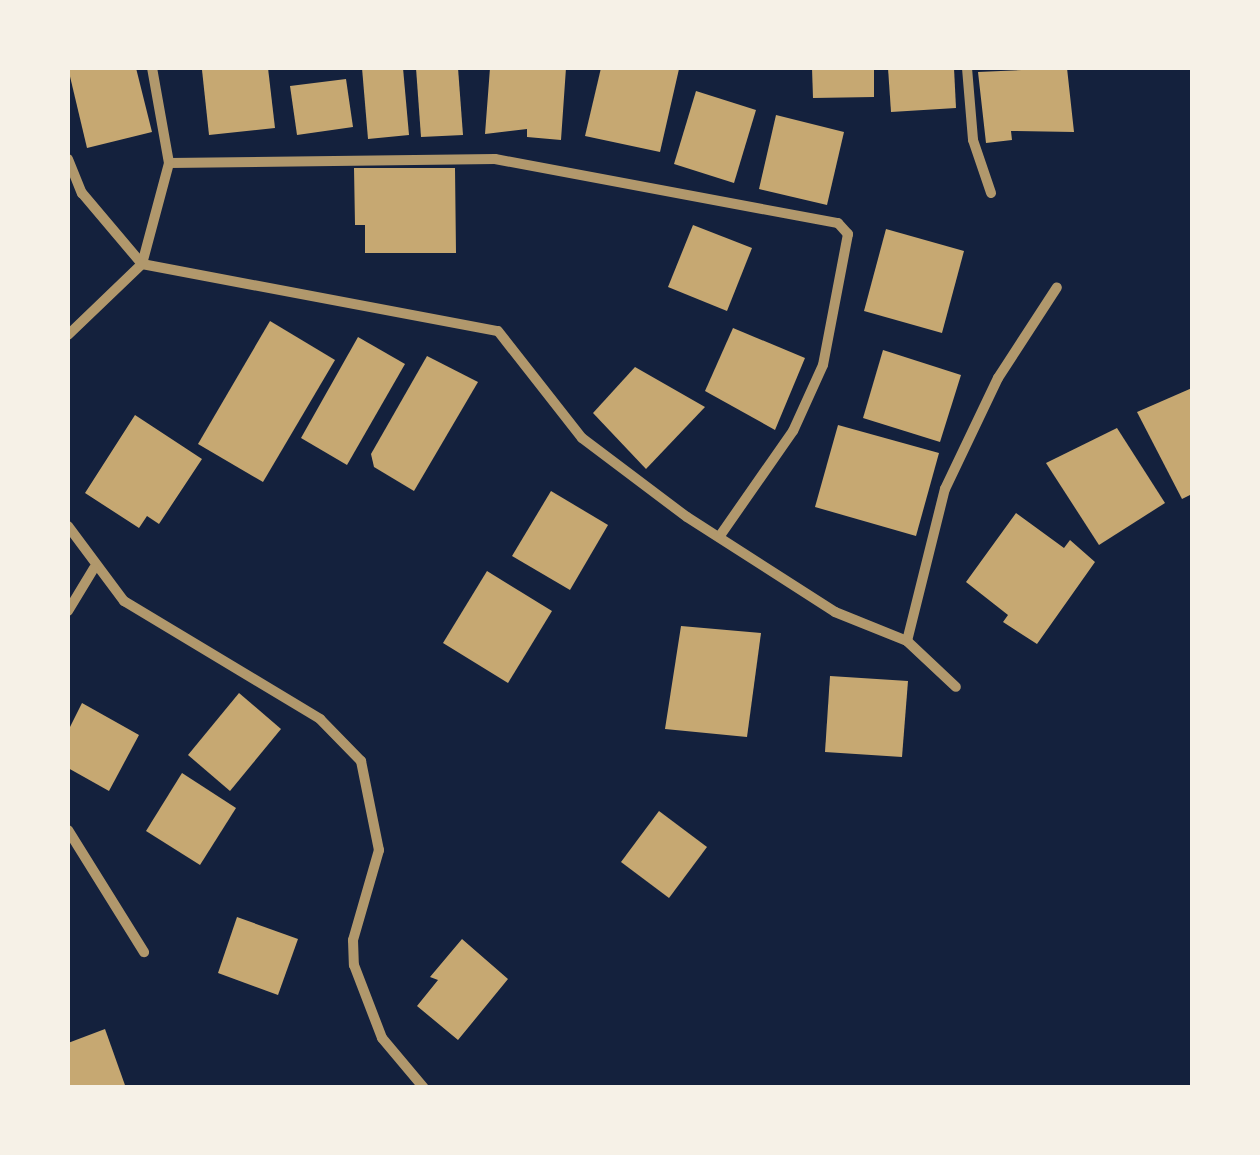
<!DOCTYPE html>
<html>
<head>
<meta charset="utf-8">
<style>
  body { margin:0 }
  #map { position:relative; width:1260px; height:1155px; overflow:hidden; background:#14213d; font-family:"Work Sans",sans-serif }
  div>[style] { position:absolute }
  .building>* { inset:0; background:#c6a872 }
  .minor>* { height:10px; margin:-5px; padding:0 5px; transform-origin:5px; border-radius:5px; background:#b1986c }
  span { translate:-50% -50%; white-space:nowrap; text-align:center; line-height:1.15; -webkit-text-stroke:8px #f6f1e7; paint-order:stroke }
  .frame { position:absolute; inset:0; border:70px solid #f6f1e7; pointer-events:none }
</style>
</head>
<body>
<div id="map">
  <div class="building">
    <div style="clip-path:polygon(68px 68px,136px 68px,152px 132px,87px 148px)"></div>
    <div style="clip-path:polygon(268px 68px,275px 128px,209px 135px,202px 70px)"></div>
    <div style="clip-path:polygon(362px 68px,403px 68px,409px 135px,368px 139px)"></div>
    <div style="clip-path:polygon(416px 68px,458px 68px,463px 135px,421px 137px)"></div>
    <div style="clip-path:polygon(490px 68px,566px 68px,561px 140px,527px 137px,527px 129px,485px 134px)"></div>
    <div style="clip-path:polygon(601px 68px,679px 69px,660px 152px,585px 136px)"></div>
    <div style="clip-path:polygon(812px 68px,874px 68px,874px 97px,813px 98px)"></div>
    <div style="clip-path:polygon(888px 68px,954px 68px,956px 108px,891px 112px)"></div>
    <div style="clip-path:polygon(1067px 68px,1074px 132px,1011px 131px,1012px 140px,986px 143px,978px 72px)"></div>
    <div style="clip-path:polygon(346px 79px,353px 127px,297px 135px,290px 86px)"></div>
    <div style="clip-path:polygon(696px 91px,756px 110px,734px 183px,674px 164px)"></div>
    <div style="clip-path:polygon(776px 115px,844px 132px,827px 205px,759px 189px)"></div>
    <div style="clip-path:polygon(354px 168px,455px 168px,456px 253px,365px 253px,365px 225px,355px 225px)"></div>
    <div style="clip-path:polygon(693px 225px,752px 248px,727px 311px,668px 287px)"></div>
    <div style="clip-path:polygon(886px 229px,964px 251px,942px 333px,864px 311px)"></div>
    <div style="clip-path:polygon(270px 321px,335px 360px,263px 482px,198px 444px)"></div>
    <div style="clip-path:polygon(733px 328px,805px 358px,775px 430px,705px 391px)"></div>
    <div style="clip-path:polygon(358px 337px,405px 364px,347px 465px,301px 438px)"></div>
    <div style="clip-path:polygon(883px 350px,961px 375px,940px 442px,863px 418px)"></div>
    <div style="clip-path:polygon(427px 356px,478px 382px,414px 491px,374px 467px,371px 454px)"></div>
    <div style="clip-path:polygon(635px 367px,705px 407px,646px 469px,593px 413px)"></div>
    <div style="clip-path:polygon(1192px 388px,1192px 494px,1182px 499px,1137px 412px)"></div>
    <div style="clip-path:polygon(135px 415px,202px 459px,159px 524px,147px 516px,139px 528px,85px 493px)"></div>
    <div style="clip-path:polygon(838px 425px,939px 453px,916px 536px,815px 507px)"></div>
    <div style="clip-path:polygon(1117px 428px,1165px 503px,1099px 545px,1046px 463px)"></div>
    <div style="clip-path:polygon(551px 491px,608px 525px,570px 590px,512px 556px)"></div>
    <div style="clip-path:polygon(1016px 513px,1064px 548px,1070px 540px,1095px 562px,1037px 644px,1003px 622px,1008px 615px,966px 582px)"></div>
    <div style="clip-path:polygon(487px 571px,552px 611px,508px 683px,443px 643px)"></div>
    <div style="clip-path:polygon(681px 626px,761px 633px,747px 737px,665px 729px)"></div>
    <div style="clip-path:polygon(830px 676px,908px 681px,902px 757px,825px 752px)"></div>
    <div style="clip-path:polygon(239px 693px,281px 729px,230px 791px,188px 755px)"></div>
    <div style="clip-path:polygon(82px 703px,139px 735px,109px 791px,68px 768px,68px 731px)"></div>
    <div style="clip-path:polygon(182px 773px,236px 808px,200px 865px,146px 831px)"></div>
    <div style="clip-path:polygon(659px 811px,707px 847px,669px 898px,621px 862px)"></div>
    <div style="clip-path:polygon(237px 917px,298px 939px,278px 995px,218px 973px)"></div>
    <div style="clip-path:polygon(462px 939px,508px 979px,458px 1040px,417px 1006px,438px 980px,430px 977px)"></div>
    <div style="clip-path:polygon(105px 1029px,126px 1088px,68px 1088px,68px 1043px)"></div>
  </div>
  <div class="minor">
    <div style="left:967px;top:68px;width:72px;rotate:85.2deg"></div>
    <div style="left:973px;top:140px;width:56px;rotate:71.2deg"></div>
    <div style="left:68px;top:159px;width:37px;rotate:68deg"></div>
    <div style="left:82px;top:193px;width:93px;rotate:49.8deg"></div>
    <div style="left:142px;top:264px;width:362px;rotate:10.7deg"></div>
    <div style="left:498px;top:331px;width:136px;rotate:51.9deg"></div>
    <div style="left:582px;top:438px;width:131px;rotate:37deg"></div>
    <div style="left:687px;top:517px;width:176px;rotate:32.7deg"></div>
    <div style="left:835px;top:612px;width:78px;rotate:21.9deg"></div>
    <div style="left:907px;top:641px;width:67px;rotate:43.2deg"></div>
    <div style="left:169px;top:163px;width:326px;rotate:-0.7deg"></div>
    <div style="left:495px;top:159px;width:349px;rotate:10.6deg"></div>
    <div style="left:838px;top:223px;width:15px;rotate:48deg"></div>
    <div style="left:848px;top:234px;width:133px;rotate:100.8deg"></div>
    <div style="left:823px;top:365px;width:72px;rotate:114.4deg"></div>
    <div style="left:793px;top:431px;width:129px;rotate:124.9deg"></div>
    <div style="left:142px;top:264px;width:105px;rotate:-75deg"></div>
    <div style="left:169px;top:163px;width:97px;rotate:-100.1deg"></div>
    <div style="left:68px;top:335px;width:103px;rotate:-43.8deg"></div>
    <div style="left:68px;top:526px;width:94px;rotate:53.3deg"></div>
    <div style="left:124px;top:601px;width:229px;rotate:31deg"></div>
    <div style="left:320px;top:719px;width:59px;rotate:45.7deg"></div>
    <div style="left:361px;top:761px;width:91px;rotate:78.6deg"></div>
    <div style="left:379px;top:850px;width:94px;rotate:106.1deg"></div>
    <div style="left:353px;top:940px;width:25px;rotate:88deg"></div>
    <div style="left:354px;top:965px;width:78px;rotate:69deg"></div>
    <div style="left:382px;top:1038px;width:65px;rotate:50deg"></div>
    <div style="left:68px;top:611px;width:50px;rotate:-58.8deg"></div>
    <div style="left:907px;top:641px;width:157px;rotate:-76deg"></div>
    <div style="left:945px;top:489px;width:123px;rotate:-64.5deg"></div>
    <div style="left:998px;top:378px;width:108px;rotate:-57deg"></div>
    <div style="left:68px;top:830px;width:144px;rotate:58.1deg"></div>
  </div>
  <div class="frame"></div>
</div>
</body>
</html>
